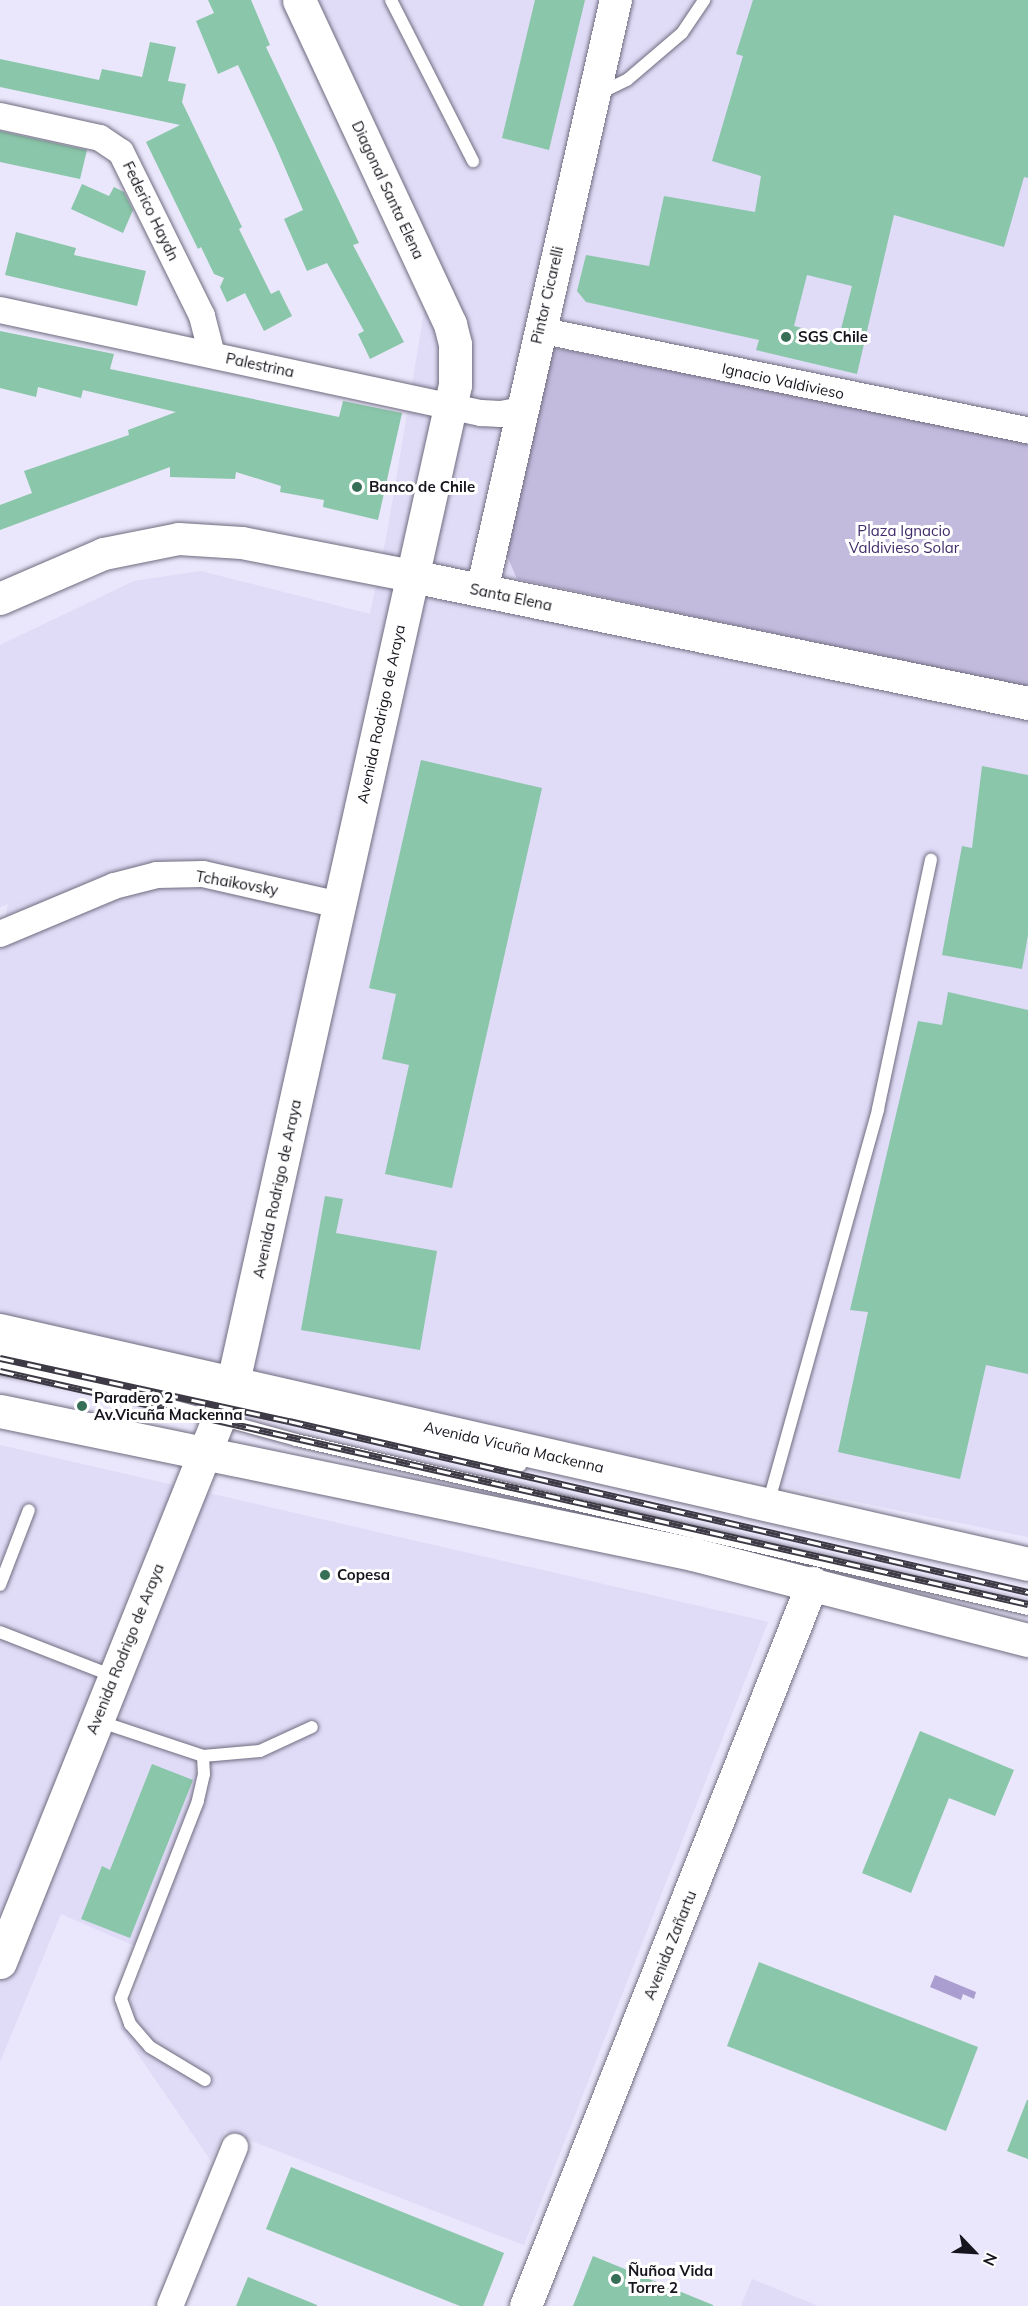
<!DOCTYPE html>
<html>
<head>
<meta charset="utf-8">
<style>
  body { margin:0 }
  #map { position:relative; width:1028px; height:2306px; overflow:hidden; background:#eae6fb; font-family:Mulish,sans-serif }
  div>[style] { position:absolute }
  .built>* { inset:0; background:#e0dbf7 }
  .green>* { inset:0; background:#c3bbde }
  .water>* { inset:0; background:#aa9ed1 }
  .building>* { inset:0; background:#8ac6a9 }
  .roads { filter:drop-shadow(0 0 2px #706c7f) drop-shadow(0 0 2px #706c7f) }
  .service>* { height:12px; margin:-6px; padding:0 6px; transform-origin:6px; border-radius:6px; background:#fff }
  .minor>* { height:26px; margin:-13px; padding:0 13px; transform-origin:13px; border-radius:13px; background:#fff }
  .tertiary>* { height:32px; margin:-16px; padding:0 16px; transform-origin:16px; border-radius:16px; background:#fff }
  .secondary>* { height:33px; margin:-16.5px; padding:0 16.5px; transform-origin:16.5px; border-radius:16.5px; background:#fff }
  .primary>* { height:33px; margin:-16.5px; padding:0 16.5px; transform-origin:16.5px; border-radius:16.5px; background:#fff }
  .rail>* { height:7px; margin-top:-3.5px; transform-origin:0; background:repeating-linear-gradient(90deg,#fff 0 14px,#3d3a45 0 28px); box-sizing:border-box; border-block:2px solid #3d3a45 }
  .dots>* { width:16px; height:16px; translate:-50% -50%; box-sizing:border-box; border:3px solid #fff; border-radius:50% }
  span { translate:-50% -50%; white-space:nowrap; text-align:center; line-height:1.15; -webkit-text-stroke:6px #fff; paint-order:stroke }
  .street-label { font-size:15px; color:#16141c }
  .poi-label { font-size:15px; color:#16141c; font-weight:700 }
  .left { translate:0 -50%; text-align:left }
  .park-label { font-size:15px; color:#3f2b69 }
  .north { position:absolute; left:944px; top:2222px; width:60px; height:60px; -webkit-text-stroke:4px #fff; paint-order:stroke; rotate:115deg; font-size:16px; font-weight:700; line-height:24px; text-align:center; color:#16141c }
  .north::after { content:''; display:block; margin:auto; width:21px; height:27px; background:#16141c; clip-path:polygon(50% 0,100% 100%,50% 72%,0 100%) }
</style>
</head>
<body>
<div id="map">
  <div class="built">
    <div style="clip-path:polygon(278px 0,1028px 0,1028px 1537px,228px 1373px,0 1320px,0 946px,8px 904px,0 907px,0 645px,134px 581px,201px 571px,370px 614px,387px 533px,425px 307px)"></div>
    <div style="clip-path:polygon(0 1445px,768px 1622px,524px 2245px,225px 2131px,211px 2161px,120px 2028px,151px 1953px,61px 1914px,0 2062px)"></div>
    <div style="clip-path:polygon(752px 2279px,818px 2306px,741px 2306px)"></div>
  </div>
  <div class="green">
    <div style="clip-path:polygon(550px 347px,1028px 441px,1028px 687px,517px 579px,505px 551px)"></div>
  </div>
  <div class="water">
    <div style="clip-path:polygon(935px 1975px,976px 1992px,974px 1999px,963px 1994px,961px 2000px,930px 1987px)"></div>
  </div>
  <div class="building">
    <div style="clip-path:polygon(208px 0,251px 0,270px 45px,266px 47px,359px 243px,353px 245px,404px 342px,370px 359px,358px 334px,364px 331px,327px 263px,307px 271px,284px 219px,303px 210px,276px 147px,238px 65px,218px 74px,196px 21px,214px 13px)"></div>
    <div style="clip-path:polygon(535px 0,585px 0,549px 150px,502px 138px)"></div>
    <div style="clip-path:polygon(evenodd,753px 0,1028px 0,1028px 178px,1024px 177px,1004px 247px,894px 215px,857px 374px,756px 350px,759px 340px,586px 302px,577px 291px,586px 255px,649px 266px,664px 196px,755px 212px,761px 176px,712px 161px,743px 56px,736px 54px,753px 0,807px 275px,852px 286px,839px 337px,794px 326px,807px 275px)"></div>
    <div style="clip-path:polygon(150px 42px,176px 47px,168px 81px,186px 84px,182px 102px,242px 227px,239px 229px,271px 294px,279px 290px,292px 316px,264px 331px,245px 293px,227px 302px,220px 287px,224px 278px,214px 274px,201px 247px,198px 249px,146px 142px,180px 125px,0 87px,0 59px,99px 80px,102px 69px,142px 77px)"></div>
    <div style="clip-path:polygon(0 131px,87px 150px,80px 179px,0 162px)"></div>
    <div style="clip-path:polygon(82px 184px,109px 196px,114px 187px,124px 192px,133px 210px,123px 233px,71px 209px)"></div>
    <div style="clip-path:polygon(16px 232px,76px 248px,74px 255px,146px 271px,137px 306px,5px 275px)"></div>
    <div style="clip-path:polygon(0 331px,114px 354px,110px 369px,339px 417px,343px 401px,402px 413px,378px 520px,323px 507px,324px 500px,280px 492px,281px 486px,236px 472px,235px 479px,170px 477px,170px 467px,0 530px,0 505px,32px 493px,24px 471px,129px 435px,128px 430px,176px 412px,83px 390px,81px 398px,38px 387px,36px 397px,0 388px)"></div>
    <div style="clip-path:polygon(421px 760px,542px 788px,452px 1188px,385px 1174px,409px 1065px,382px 1059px,396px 994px,369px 988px)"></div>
    <div style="clip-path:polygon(982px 766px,1028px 775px,1028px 935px,1022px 969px,942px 955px,962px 846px,972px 848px)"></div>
    <div style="clip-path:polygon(948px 992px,1028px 1010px,1028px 1374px,986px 1365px,960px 1479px,838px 1452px,868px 1312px,850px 1310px,918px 1021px,942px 1025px)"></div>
    <div style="clip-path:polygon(325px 1196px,343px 1199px,336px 1233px,437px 1251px,420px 1350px,301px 1330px)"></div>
    <div style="clip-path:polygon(920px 1731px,1014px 1770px,995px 1816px,949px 1798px,911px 1893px,862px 1873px)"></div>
    <div style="clip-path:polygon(152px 1764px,193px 1780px,130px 1938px,81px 1919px,102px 1866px,110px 1870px)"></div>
    <div style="clip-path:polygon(759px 1962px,978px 2047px,946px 2131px,727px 2046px)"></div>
    <div style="clip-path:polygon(1027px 2100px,1028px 2100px,1028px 2159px,1007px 2151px)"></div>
    <div style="clip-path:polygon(291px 2167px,504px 2253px,483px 2306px,460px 2306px,266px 2229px)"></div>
    <div style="clip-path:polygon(593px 2256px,713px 2305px,713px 2306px,573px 2306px)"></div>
    <div style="clip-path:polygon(248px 2277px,317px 2305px,317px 2306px,236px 2306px)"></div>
  </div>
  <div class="roads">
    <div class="service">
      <div style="left:391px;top:0;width:181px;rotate:63deg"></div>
      <div style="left:600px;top:93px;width:30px;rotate:-26deg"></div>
      <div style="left:627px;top:80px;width:72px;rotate:-40.5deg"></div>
      <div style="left:682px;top:33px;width:40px;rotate:-56deg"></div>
      <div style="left:0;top:1350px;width:533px;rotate:12.47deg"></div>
      <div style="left:0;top:1368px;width:101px;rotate:10.3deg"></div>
      <div style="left:99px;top:1386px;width:204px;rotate:15.3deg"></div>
      <div style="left:296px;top:1440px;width:751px;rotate:13deg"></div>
      <div style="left:768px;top:1504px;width:410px;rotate:-74.4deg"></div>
      <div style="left:878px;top:1109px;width:255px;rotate:-78deg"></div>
      <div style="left:0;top:1585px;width:80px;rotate:-68.9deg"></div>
      <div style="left:0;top:1632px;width:121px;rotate:21.3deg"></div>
      <div style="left:98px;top:1721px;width:111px;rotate:18.4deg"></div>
      <div style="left:203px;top:1756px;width:57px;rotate:-5deg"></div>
      <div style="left:260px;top:1751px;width:57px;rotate:-24.8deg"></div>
      <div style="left:203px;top:1756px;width:18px;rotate:87deg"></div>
      <div style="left:204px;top:1774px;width:28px;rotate:103deg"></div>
      <div style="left:198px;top:1801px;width:212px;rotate:111.3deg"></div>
      <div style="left:121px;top:1999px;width:27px;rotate:70deg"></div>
      <div style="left:130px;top:2024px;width:30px;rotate:49deg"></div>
      <div style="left:150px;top:2047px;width:64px;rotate:31deg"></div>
    </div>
    <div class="minor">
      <div style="left:0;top:116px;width:102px;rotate:12.4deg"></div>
      <div style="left:100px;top:138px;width:25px;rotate:34deg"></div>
      <div style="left:121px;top:152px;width:183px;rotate:63.7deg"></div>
      <div style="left:202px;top:316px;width:40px;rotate:75.6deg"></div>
      <div style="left:0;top:310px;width:492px;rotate:12.1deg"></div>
      <div style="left:481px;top:413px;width:20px;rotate:3deg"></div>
      <div style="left:501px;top:414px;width:20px;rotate:-11deg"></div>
      <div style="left:539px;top:330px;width:499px;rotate:11.6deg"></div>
      <div style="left:0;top:934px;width:124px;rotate:-22.8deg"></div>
      <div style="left:114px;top:886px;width:44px;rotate:-14.3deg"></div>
      <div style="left:157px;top:875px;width:46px;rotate:-1.2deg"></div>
      <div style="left:203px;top:874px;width:140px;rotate:12.8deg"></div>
      <div style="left:170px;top:2306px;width:172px;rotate:-67.8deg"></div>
    </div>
    <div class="tertiary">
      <div style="left:482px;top:591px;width:606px;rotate:-77.23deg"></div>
      <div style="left:0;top:599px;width:113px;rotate:-23.4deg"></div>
      <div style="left:104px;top:554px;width:76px;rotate:-11.3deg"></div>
      <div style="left:179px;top:539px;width:63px;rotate:3.6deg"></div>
      <div style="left:242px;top:543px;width:173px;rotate:11deg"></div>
      <div style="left:526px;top:2306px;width:778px;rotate:-68.35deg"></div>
    </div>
    <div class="secondary">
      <div style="left:412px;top:576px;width:629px;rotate:11.65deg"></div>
      <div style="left:0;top:1962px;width:625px;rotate:-68.11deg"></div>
      <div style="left:233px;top:1382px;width:1021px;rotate:-77.45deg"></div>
      <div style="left:455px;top:385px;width:41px;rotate:-90deg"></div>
      <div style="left:455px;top:344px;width:21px;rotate:-104deg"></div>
      <div style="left:450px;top:324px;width:357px;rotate:-115deg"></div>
    </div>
    <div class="primary">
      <div style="left:0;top:1330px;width:1054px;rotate:12.82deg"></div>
      <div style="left:0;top:1411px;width:708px;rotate:11.66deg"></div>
      <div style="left:693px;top:1554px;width:346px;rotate:14.4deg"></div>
    </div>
  </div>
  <div class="rail">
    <div style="left:0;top:1358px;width:296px;rotate:12.3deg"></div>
    <div style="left:289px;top:1421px;width:759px;rotate:13.03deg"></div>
    <div style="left:0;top:1371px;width:1054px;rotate:12.77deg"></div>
  </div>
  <div class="dots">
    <div style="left:786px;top:337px;background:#366e56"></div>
    <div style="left:357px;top:487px;background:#366e56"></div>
    <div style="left:82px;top:1406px;background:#366e56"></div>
    <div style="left:325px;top:1575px;background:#366e56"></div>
    <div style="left:616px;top:2279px;background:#366e56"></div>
  </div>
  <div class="street-label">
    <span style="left:388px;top:190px;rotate:65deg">Diagonal Santa Elena</span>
    <span style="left:151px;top:211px;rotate:64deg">Federico Haydn</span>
    <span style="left:547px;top:295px;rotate:-77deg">Pintor Cicarelli</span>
    <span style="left:260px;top:365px;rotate:12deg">Palestrina</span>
    <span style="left:783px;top:381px;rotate:12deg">Ignacio Valdivieso</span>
    <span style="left:511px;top:597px;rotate:12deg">Santa Elena</span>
    <span style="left:381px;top:714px;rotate:-78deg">Avenida Rodrigo de Araya</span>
    <span style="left:237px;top:883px;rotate:10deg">Tchaikovsky</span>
    <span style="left:277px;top:1189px;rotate:-78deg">Avenida Rodrigo de Araya</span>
    <span style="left:514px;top:1447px;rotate:13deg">Avenida Vicuña Mackenna</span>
    <span style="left:125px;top:1649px;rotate:-68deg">Avenida Rodrigo de Araya</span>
    <span style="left:670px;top:1945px;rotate:-68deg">Avenida Zañartu</span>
  </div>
  <div class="poi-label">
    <span class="left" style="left:798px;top:337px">SGS Chile</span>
    <span class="left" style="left:369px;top:487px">Banco de Chile</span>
    <span class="left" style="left:94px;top:1406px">Paradero 2<br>Av.Vicuña Mackenna</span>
    <span class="left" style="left:337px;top:1575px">Copesa</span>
    <span class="left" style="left:628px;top:2279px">Ñuñoa Vida<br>Torre 2</span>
  </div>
  <div class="park-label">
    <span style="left:904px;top:539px">Plaza Ignacio<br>Valdivieso Solar</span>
  </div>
  <div class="north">N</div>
</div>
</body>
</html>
